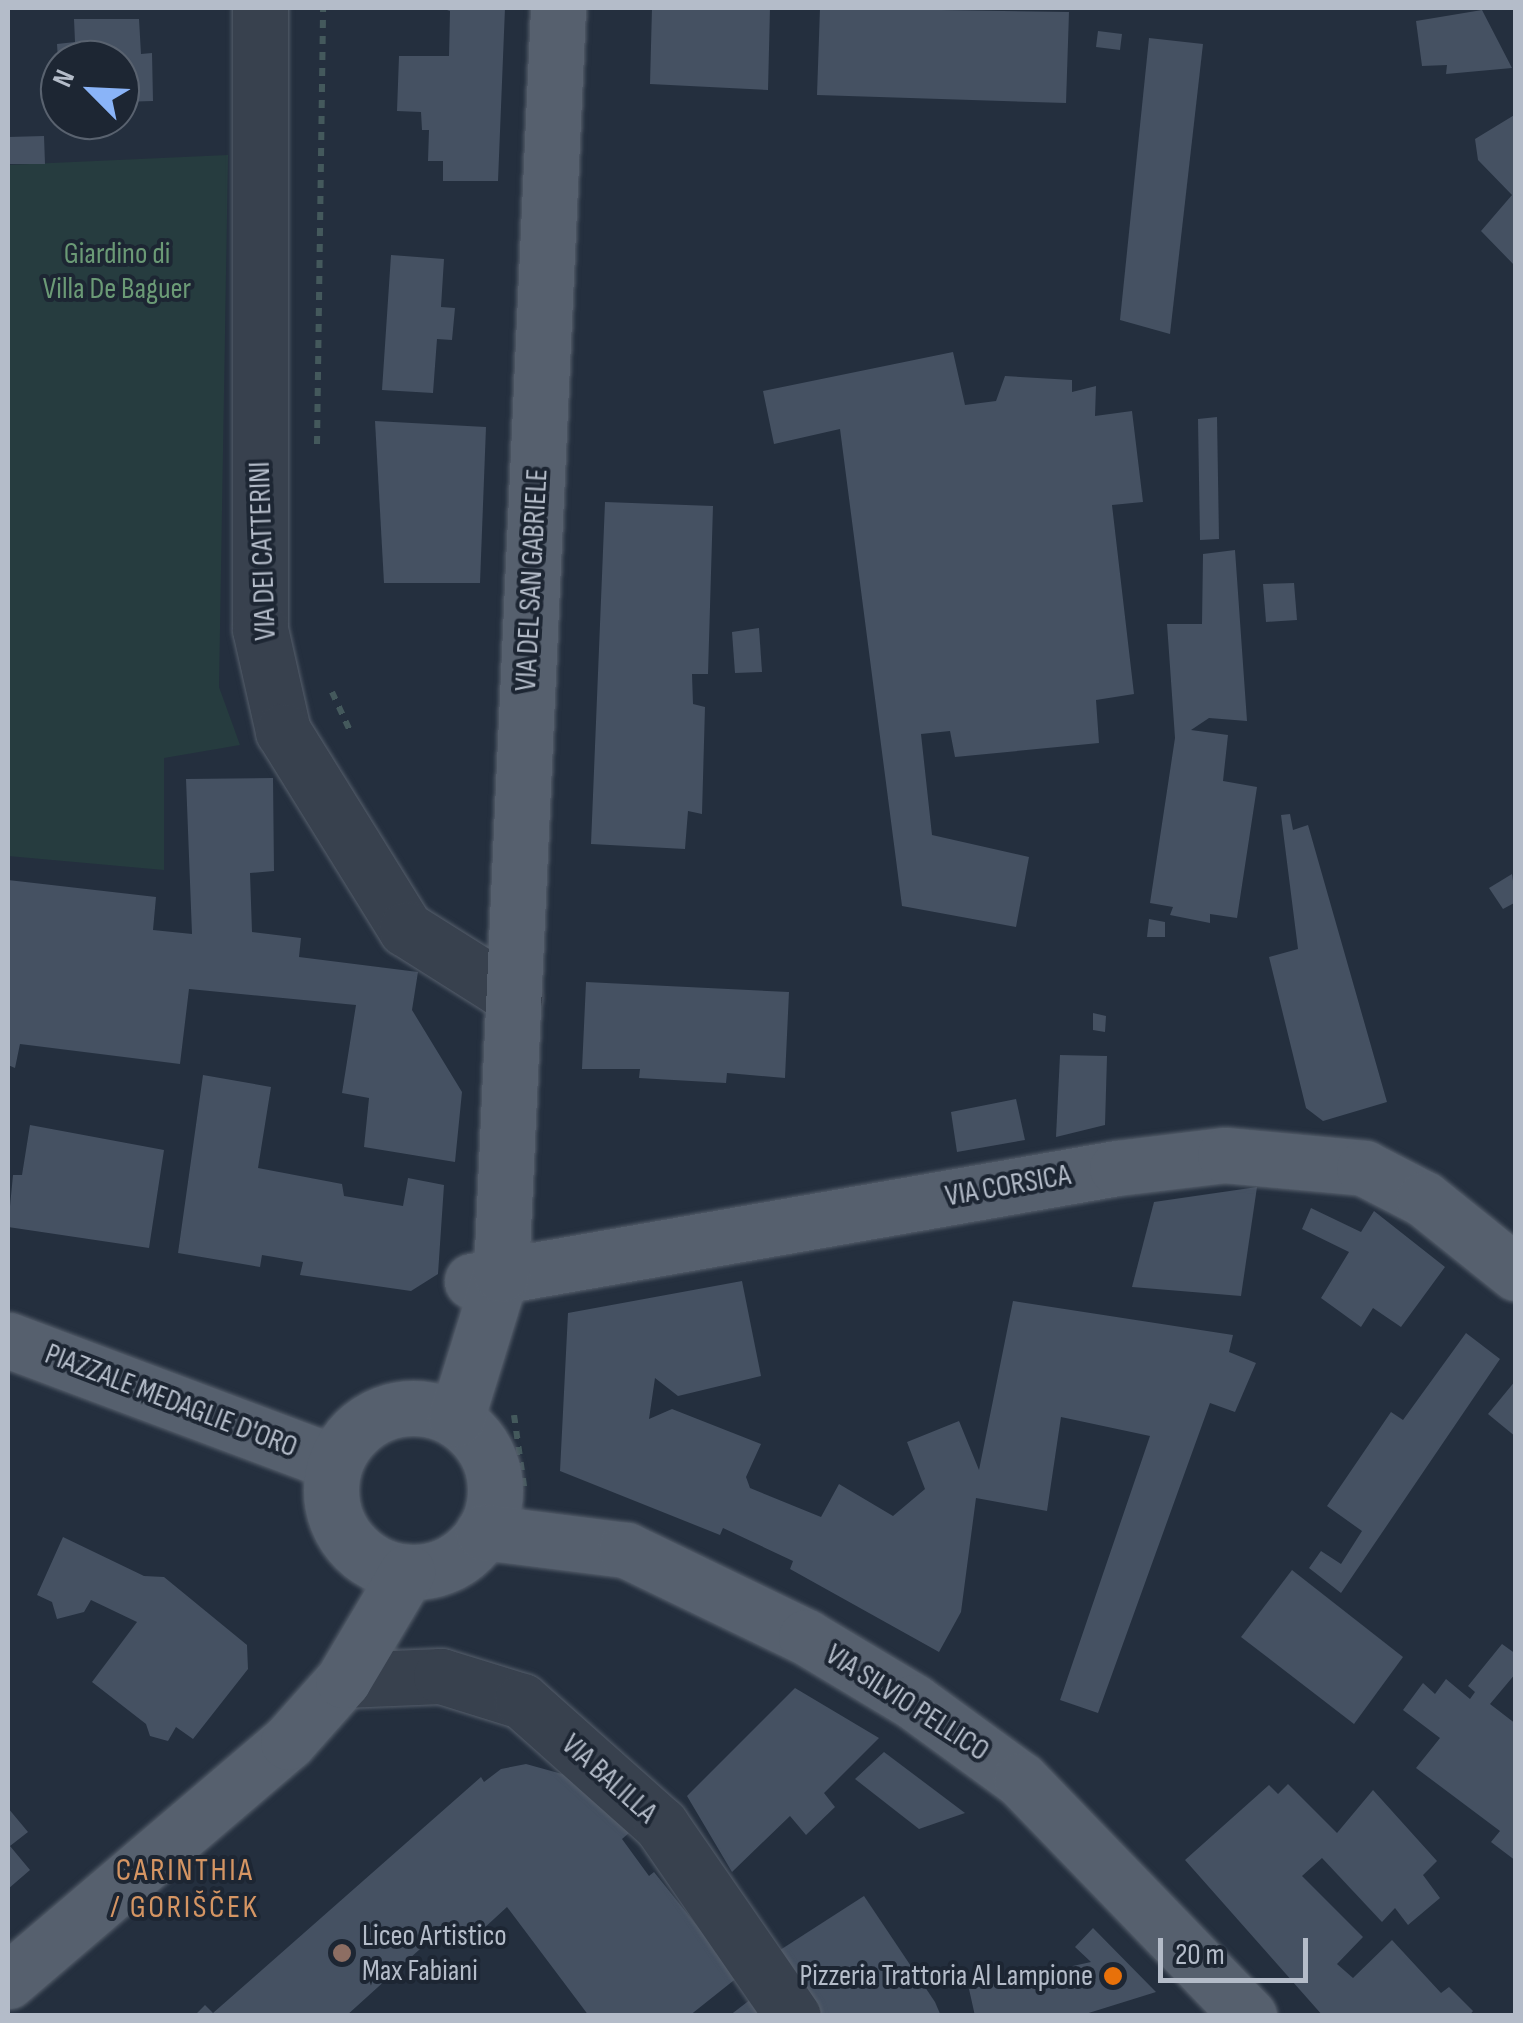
<!DOCTYPE html>
<html>
<head>
<meta charset="utf-8">
<style>
  body { margin:0 }
  #map { position:relative; width:1523px; height:2023px; overflow:hidden; background:#242f3e; font-family:"Sofia Sans Condensed",sans-serif }
  div>[style] { position:absolute }
  .green>* { inset:0; background:#263c3f }
  .building>* { inset:0; background:#455162 }
  .path>* { height:6px; margin-top:-3px; transform-origin:0; background:repeating-linear-gradient(90deg,#44595c 0 8px,transparent 0 16px) }
  .roads { filter:drop-shadow(0 0 2px #565f6c) drop-shadow(0 0 2px #565f6c) }
  .minor>* { height:55px; margin:-27.5px; padding:0 27.5px; transform-origin:27.5px; border-radius:27.5px; background:#38414e }
  .major>* { height:55px; margin:-27.5px; padding:0 27.5px; transform-origin:27.5px; border-radius:27.5px; background:#56606e }
  .major>.ring { margin:-27.5px; padding:0; box-sizing:content-box; background:none; border:55px solid #56606e; border-radius:50% }
  .dots>* { width:28px; height:28px; translate:-50% -50%; box-sizing:border-box; border:5px solid #1d2633; border-radius:50% }
  span { translate:-50% -50%; white-space:nowrap; text-align:center; line-height:1.15; -webkit-text-stroke:8px #1d2633; paint-order:stroke }
  .park-label { font-size:30px; color:#6b9a76 }
  .street-label { font-size:30px; color:#b4bcc9 }
  .poi-label { font-size:30px; color:#b4bcc9 }
  .left { translate:0 -50%; text-align:left }
  .right { translate:-100% -50%; text-align:right }
  .neighbourhood-label { font-size:32px; color:#d59563; letter-spacing:2.5px }
  .frame { position:absolute; inset:0; border:10px solid #b4bcc9; pointer-events:none }
  .north { position:absolute; left:40px; top:40px; width:100px; height:100px; box-sizing:border-box; background:#1d2633; border:2px solid #59626f; border-radius:50%; rotate:294deg; font-size:28px; font-weight:700; line-height:40px; text-align:center; color:#b4bcc9 }
  .north::after { content:''; display:block; margin:auto; width:35px; height:45px; background:#8ab4f8; clip-path:polygon(50% 0,100% 100%,50% 72%,0 100%) }
  .scale { position:absolute; left:1158px; top:1938px; width:150px; height:45px; box-sizing:border-box; border:5px solid #b4bcc9; border-top:0; padding-left:12px; font-size:30px; line-height:35px; white-space:nowrap; color:#b4bcc9; -webkit-text-stroke:8px #1d2633; paint-order:stroke }
</style>
</head>
<body>
<div id="map">
  <div class="green">
    <div style="clip-path:polygon(228px 155px,219px 687px,240px 745px,164px 758px,164px 870px,8px 856px,8px 165px)"></div>
  </div>
  <div class="building">
    <div style="clip-path:polygon(441px 8px,505px 8px,498px 181px,443px 181px,443px 161px,428px 161px,429px 130px,422px 130px,421px 112px,397px 111px,399px 56px,449px 56px,450px 11px)"></div>
    <div style="clip-path:polygon(652px 8px,770px 8px,768px 90px,650px 84px)"></div>
    <div style="clip-path:polygon(820px 8px,1069px 12px,1066px 103px,817px 95px)"></div>
    <div style="clip-path:polygon(1482px 10px,1512px 68px,1446px 74px,1447px 65px,1422px 66px,1416px 21px)"></div>
    <div style="clip-path:polygon(74px 19px,139px 19px,141px 54px,152px 53px,153px 101px,120px 102px,120px 60px,58px 60px,57px 44px,75px 42px)"></div>
    <div style="clip-path:polygon(1098px 31px,1122px 34px,1120px 50px,1096px 47px)"></div>
    <div style="clip-path:polygon(1149px 38px,1203px 44px,1170px 334px,1120px 320px)"></div>
    <div style="clip-path:polygon(1516px 114px,1516px 267px,1481px 231px,1512px 195px,1478px 160px,1475px 139px)"></div>
    <div style="clip-path:polygon(44px 136px,45px 164px,8px 164px,8px 137px)"></div>
    <div style="clip-path:polygon(391px 255px,444px 259px,441px 307px,455px 308px,452px 340px,437px 339px,433px 393px,382px 390px)"></div>
    <div style="clip-path:polygon(953px 352px,965px 405px,996px 401px,1005px 376px,1072px 380px,1072px 392px,1096px 386px,1095px 416px,1132px 411px,1143px 502px,1112px 505px,1134px 694px,1096px 700px,1099px 743px,955px 757px,950px 731px,921px 734px,932px 835px,1029px 857px,1016px 927px,902px 906px,840px 429px,774px 444px,763px 391px)"></div>
    <div style="clip-path:polygon(1217px 417px,1219px 539px,1200px 540px,1198px 419px)"></div>
    <div style="clip-path:polygon(375px 421px,486px 427px,480px 583px,384px 583px)"></div>
    <div style="clip-path:polygon(605px 502px,713px 506px,708px 674px,692px 674px,693px 704px,705px 707px,702px 814px,688px 811px,685px 849px,591px 844px)"></div>
    <div style="clip-path:polygon(1235px 550px,1247px 721px,1209px 718px,1191px 730px,1228px 735px,1223px 781px,1257px 787px,1237px 918px,1210px 914px,1210px 923px,1170px 915px,1173px 907px,1150px 903px,1175px 738px,1167px 624px,1202px 624px,1203px 554px)"></div>
    <div style="clip-path:polygon(1294px 583px,1297px 620px,1266px 622px,1263px 584px)"></div>
    <div style="clip-path:polygon(759px 628px,762px 672px,735px 673px,732px 632px)"></div>
    <div style="clip-path:polygon(273px 778px,274px 871px,250px 873px,252px 932px,301px 938px,299px 957px,418px 972px,412px 1010px,462px 1092px,455px 1162px,364px 1147px,369px 1098px,342px 1093px,356px 1005px,189px 989px,180px 1064px,20px 1044px,15px 1068px,8px 1065px,8px 880px,156px 897px,153px 930px,192px 934px,186px 779px)"></div>
    <div style="clip-path:polygon(1290px 814px,1293px 830px,1308px 825px,1387px 1102px,1323px 1121px,1306px 1108px,1269px 957px,1298px 949px,1281px 815px)"></div>
    <div style="clip-path:polygon(1512px 874px,1516px 902px,1503px 909px,1489px 888px)"></div>
    <div style="clip-path:polygon(1149px 919px,1165px 922px,1165px 937px,1147px 937px)"></div>
    <div style="clip-path:polygon(586px 982px,789px 992px,785px 1078px,727px 1073px,726px 1083px,639px 1078px,640px 1069px,582px 1069px)"></div>
    <div style="clip-path:polygon(1093px 1013px,1106px 1016px,1105px 1032px,1093px 1030px)"></div>
    <div style="clip-path:polygon(1060px 1055px,1107px 1056px,1105px 1125px,1056px 1137px)"></div>
    <div style="clip-path:polygon(203px 1075px,271px 1087px,258px 1168px,342px 1184px,344px 1196px,403px 1206px,408px 1178px,444px 1185px,438px 1274px,411px 1291px,300px 1275px,303px 1262px,262px 1255px,260px 1267px,178px 1253px)"></div>
    <div style="clip-path:polygon(1016px 1099px,1025px 1140px,957px 1152px,951px 1112px)"></div>
    <div style="clip-path:polygon(30px 1125px,164px 1150px,149px 1248px,8px 1227px,13px 1175px,22px 1175px)"></div>
    <div style="clip-path:polygon(1257px 1187px,1241px 1296px,1132px 1287px,1154px 1202px)"></div>
    <div style="clip-path:polygon(1311px 1208px,1361px 1232px,1374px 1211px,1445px 1267px,1401px 1327px,1373px 1308px,1361px 1327px,1321px 1298px,1349px 1252px,1302px 1229px)"></div>
    <div style="clip-path:polygon(742px 1281px,761px 1376px,678px 1396px,655px 1378px,649px 1419px,672px 1409px,761px 1444px,746px 1477px,750px 1488px,821px 1517px,839px 1484px,893px 1516px,925px 1489px,907px 1442px,959px 1421px,979px 1470px,1013px 1301px,1233px 1335px,1229px 1352px,1256px 1363px,1235px 1412px,1210px 1403px,1098px 1713px,1060px 1700px,1150px 1436px,1061px 1417px,1047px 1511px,976px 1498px,961px 1612px,939px 1652px,790px 1569px,793px 1561px,723px 1528px,720px 1535px,560px 1471px,568px 1313px)"></div>
    <div style="clip-path:polygon(1466px 1333px,1500px 1359px,1341px 1593px,1309px 1568px,1321px 1551px,1341px 1564px,1362px 1531px,1327px 1506px,1391px 1412px,1403px 1420px)"></div>
    <div style="clip-path:polygon(1516px 1380px,1516px 1437px,1488px 1414px)"></div>
    <div style="clip-path:polygon(63px 1537px,144px 1576px,164px 1577px,247px 1645px,248px 1669px,193px 1739px,176px 1727px,168px 1741px,150px 1736px,146px 1724px,92px 1682px,137px 1622px,91px 1600px,84px 1612px,57px 1619px,52px 1602px,37px 1595px)"></div>
    <div style="clip-path:polygon(1292px 1570px,1403px 1657px,1354px 1724px,1241px 1637px)"></div>
    <div style="clip-path:polygon(1502px 1644px,1516px 1654px,1516px 1673px,1490px 1704px,1516px 1724px,1516px 1861px,1491px 1842px,1500px 1831px,1416px 1768px,1440px 1738px,1403px 1710px,1423px 1683px,1435px 1694px,1446px 1679px,1470px 1699px,1475px 1692px,1468px 1686px)"></div>
    <div style="clip-path:polygon(795px 1688px,879px 1738px,824px 1793px,835px 1807px,806px 1835px,790px 1816px,732px 1872px,687px 1796px)"></div>
    <div style="clip-path:polygon(884px 1752px,965px 1813px,919px 1829px,855px 1779px)"></div>
    <div style="clip-path:polygon(526px 1764px,573px 1777px,629px 1833px,622px 1839px,649px 1876px,654px 1872px,738px 1977px,689px 2016px,589px 2016px,507px 1907px,470px 1941px,451px 1921px,346px 2016px,194px 2016px,205px 2005px,213px 2013px,481px 1777px,484px 1782px,501px 1769px)"></div>
    <div style="clip-path:polygon(1288px 1784px,1337px 1833px,1373px 1790px,1437px 1861px,1423px 1875px,1440px 1898px,1408px 1925px,1395px 1908px,1382px 1922px,1322px 1858px,1302px 1876px,1363px 1937px,1337px 1964px,1353px 1978px,1392px 1940px,1441px 1993px,1449px 1987px,1473px 2011px,1469px 2016px,1323px 2016px,1185px 1860px,1269px 1785px,1278px 1794px)"></div>
    <div style="clip-path:polygon(8px 1808px,28px 1832px,10px 1846px,30px 1870px,8px 1889px)"></div>
    <div style="clip-path:polygon(864px 1896px,935px 2002px,941px 2016px,818px 2016px,777px 1952px)"></div>
    <div style="clip-path:polygon(1093px 1928px,1156px 1992px,1079px 2016px,975px 2016px,969px 1989px,1091px 1962px,1075px 1947px)"></div>
    <div style="clip-path:polygon(755px 1996px,770px 2016px,729px 2016px)"></div>
  </div>
  <div class="path">
    <div style="left:317px;top:444px;width:436px;rotate:-89.2deg"></div>
    <div style="left:332px;top:692px;width:47px;rotate:65.1deg"></div>
    <div style="left:514px;top:1415px;width:72px;rotate:82deg"></div>
  </div>
  <div class="roads">
    <div class="minor">
      <div style="left:260px;top:8px;width:621px;rotate:90deg"></div>
      <div style="left:260px;top:629px;width:105px;rotate:77.3deg"></div>
      <div style="left:283px;top:731px;width:233px;rotate:58.2deg"></div>
      <div style="left:406px;top:929px;width:128px;rotate:32.2deg"></div>
      <div style="left:343px;top:1680px;width:98px;rotate:-2.3deg"></div>
      <div style="left:441px;top:1676px;width:85px;rotate:17.2deg"></div>
      <div style="left:522px;top:1701px;width:186px;rotate:41.7deg"></div>
      <div style="left:661px;top:1825px;width:232px;rotate:55.4deg"></div>
    </div>
    <div class="major">
      <div style="left:472px;top:1281px;width:655px;rotate:-9.94deg"></div>
      <div style="left:1117px;top:1168px;width:109px;rotate:-6.9deg"></div>
      <div style="left:1225px;top:1155px;width:140px;rotate:5.3deg"></div>
      <div style="left:1364px;top:1168px;width:68px;rotate:27.3deg"></div>
      <div style="left:1424px;top:1199px;width:118px;rotate:38.8deg"></div>
      <div style="left:8px;top:1340px;width:349px;rotate:20.6deg"></div>
      <div class="ring" style="left:331px;top:1408px;width:109px;height:109px"></div>
      <div style="left:456px;top:1419px;width:152px;rotate:-72.8deg"></div>
      <div style="left:501px;top:1274px;width:1267px;rotate:-87.42deg"></div>
      <div style="left:483px;top:1532px;width:144px;rotate:7.2deg"></div>
      <div style="left:626px;top:1550px;width:200px;rotate:25.8deg"></div>
      <div style="left:806px;top:1637px;width:126px;rotate:31deg"></div>
      <div style="left:914px;top:1702px;width:132px;rotate:36.1deg"></div>
      <div style="left:1021px;top:1780px;width:328px;rotate:46deg"></div>
      <div style="left:8px;top:1981px;width:368px;rotate:-40.5deg"></div>
      <div style="left:288px;top:1742px;width:83px;rotate:-48.4deg"></div>
      <div style="left:343px;top:1680px;width:126px;rotate:-59.3deg"></div>
    </div>
  </div>
  <div class="dots">
    <div style="left:342px;top:1953px;background:#8d6e63"></div>
    <div style="left:1113px;top:1976px;background:#e8710a"></div>
  </div>
  <div class="park-label">
    <span style="left:117px;top:271px">Giardino di<br>Villa De Baguer</span>
  </div>
  <div class="street-label">
    <span style="left:263px;top:551px;rotate:-92deg">VIA DEI CATTERINI</span>
    <span style="left:532px;top:580px;rotate:-87deg">VIA DEL SAN GABRIELE</span>
    <span style="left:1008px;top:1186px;rotate:-10deg">VIA CORSICA</span>
    <span style="left:171px;top:1401px;rotate:21deg">PIAZZALE MEDAGLIE D'ORO</span>
    <span style="left:907px;top:1703px;rotate:33deg">VIA SILVIO PELLICO</span>
    <span style="left:609px;top:1779px;rotate:42deg">VIA BALILLA</span>
  </div>
  <div class="poi-label">
    <span class="left" style="left:362px;top:1953px">Liceo Artistico<br>Max Fabiani</span>
    <span class="right" style="left:1093px;top:1976px">Pizzeria Trattoria Al Lampione</span>
  </div>
  <div class="neighbourhood-label">
    <span style="left:185px;top:1890px">CARINTHIA<br>/ GORIŠČEK</span>
  </div>
  <div class="frame"></div>
  <div class="north">N</div>
  <div class="scale">20 m</div>
</div>
</body>
</html>
